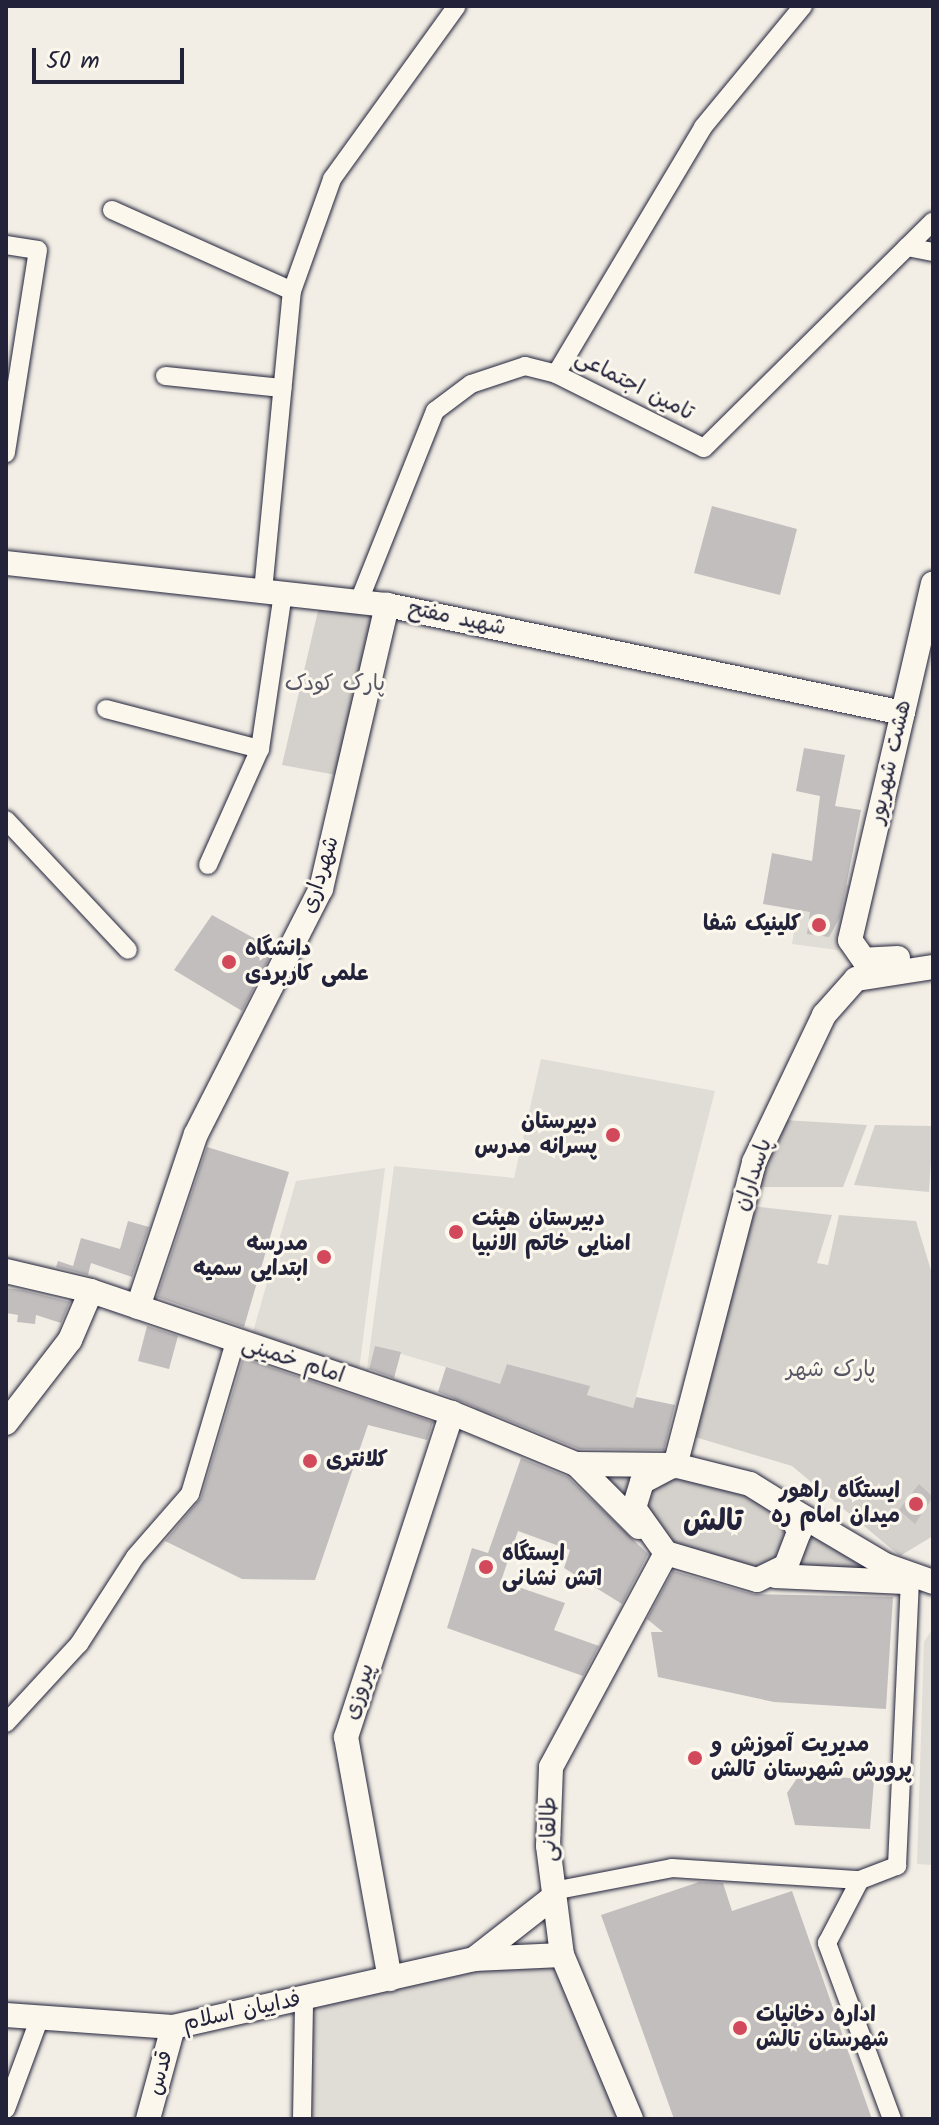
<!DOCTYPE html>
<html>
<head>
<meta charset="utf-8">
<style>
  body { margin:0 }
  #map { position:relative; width:939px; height:2125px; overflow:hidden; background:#f2eee5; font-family:Kalam,"Playpen Sans Arabic",sans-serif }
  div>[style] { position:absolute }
  .built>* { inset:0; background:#e0dcd6 }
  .green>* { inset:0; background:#d4d1cc }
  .building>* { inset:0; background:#c2bebe }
  .roads { filter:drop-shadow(0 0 2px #22223b) drop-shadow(0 0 2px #22223b) }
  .street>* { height:18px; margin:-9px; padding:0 9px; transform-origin:9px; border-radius:9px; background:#fbf7ec }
  .secondary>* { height:24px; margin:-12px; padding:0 12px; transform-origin:12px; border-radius:12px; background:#fbf7ec }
  .dots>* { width:22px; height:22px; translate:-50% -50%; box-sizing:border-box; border:4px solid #fbf7ec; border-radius:50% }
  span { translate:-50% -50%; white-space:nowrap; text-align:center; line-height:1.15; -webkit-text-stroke:6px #fbf7ec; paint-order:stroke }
  .street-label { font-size:22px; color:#22223b }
  .park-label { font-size:22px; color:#575766 }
  .poi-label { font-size:22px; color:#22223b; font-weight:700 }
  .right { translate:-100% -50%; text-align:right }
  .left { translate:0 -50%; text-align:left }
  .district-label { font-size:30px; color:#22223b; font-weight:700 }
  .frame { position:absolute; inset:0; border:8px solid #22223b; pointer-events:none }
  .scale { position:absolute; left:32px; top:48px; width:152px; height:36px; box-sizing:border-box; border:4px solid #22223b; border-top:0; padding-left:10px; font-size:24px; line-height:28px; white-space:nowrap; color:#22223b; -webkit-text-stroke:6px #fbf7ec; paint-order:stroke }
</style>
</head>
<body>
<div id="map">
  <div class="built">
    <div style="clip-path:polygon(803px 877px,851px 886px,838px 950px,792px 944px)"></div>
    <div style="clip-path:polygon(541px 1059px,715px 1091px,633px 1408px,587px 1395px,589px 1386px,508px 1364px,487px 1427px,472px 1421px,485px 1379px,375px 1346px,365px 1384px,394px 1166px,514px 1178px)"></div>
    <div style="clip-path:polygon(385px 1168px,359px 1370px,253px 1332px,296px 1181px)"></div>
    <div style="clip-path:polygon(933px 1628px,933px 1865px,917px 1864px,924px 1642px)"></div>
    <div style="clip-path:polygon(562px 1955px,623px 2119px,302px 2119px,304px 1999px)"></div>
  </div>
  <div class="green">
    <div style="clip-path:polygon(321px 598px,387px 605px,347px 777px,282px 765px)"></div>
    <div style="clip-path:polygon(784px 1120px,867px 1125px,843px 1187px,747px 1187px)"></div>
    <div style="clip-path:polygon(875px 1125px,933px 1126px,929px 1192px,854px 1185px)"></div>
    <div style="clip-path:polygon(742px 1205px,832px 1215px,817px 1263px,828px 1265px,839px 1215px,916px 1221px,933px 1277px,933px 1536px,900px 1556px,792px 1466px,695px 1437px,744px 1248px)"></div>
    <div style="clip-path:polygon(577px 1464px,718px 1475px,884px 1577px,697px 1567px)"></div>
  </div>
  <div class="building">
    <div style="clip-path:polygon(712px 506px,797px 529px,780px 595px,694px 573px)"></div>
    <div style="clip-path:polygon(804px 748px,845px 755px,835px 806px,861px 810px,840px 917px,829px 937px,807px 934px,810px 912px,763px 904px,772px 853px,812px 861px,820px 796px,796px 791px)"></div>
    <div style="clip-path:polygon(212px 915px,274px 949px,242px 1011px,174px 970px)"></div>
    <div style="clip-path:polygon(207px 1147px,289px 1172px,244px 1327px,157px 1297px)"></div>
    <div style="clip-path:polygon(128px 1221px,149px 1227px,132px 1277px,91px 1263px,88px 1275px,56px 1267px,58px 1261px,73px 1266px,81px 1238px,120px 1249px)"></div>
    <div style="clip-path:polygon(6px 1288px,22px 1290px,70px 1302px,61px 1323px,36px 1315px,35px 1324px,17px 1322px,18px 1315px,6px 1313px)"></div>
    <div style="clip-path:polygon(147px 1326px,178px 1336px,169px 1369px,138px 1361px)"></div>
    <div style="clip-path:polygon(375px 1346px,401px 1352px,394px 1378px,369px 1369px)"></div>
    <div style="clip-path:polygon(243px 1358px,433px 1422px,427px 1440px,368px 1425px,315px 1580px,242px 1579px,165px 1541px,201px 1498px)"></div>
    <div style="clip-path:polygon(507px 1364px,590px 1386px,587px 1395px,633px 1408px,636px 1397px,675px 1405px,664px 1450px,579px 1449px,438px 1392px,446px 1367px,500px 1384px)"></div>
    <div style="clip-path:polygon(521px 1458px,568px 1477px,648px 1554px,622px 1604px,564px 1568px,570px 1550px,518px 1531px,501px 1581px,565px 1603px,554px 1630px,599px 1646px,583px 1676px,447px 1628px,472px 1548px,488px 1553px)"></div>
    <div style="clip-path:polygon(919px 1484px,933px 1497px,915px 1524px,899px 1510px)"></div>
    <div style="clip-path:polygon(673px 1571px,753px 1594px,893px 1597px,886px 1709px,774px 1702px,658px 1677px,651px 1632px,663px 1632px,647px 1619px)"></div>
    <div style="clip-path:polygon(800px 1774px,874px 1780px,870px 1829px,795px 1825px,787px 1793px)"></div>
    <div style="clip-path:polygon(699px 1882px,723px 1883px,732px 1911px,792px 1891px,872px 2119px,674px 2119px,601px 1915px)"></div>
  </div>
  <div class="roads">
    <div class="street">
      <div style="left:112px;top:210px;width:197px;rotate:24.2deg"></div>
      <div style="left:6px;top:245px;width:32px;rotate:9deg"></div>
      <div style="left:38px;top:250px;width:206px;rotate:99deg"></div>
      <div style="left:907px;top:247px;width:26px;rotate:11deg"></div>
      <div style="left:556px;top:374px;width:287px;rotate:-59.2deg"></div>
      <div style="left:703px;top:127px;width:157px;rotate:-50.4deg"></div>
      <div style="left:165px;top:376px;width:118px;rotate:5.9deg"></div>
      <div style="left:263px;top:591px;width:301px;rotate:-84.5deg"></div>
      <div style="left:292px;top:291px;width:119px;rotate:-70.3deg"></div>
      <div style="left:332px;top:179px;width:213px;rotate:-54.2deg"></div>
      <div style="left:359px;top:601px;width:205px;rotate:-68.2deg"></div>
      <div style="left:435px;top:411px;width:45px;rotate:-36.9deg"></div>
      <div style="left:471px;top:384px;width:57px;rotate:-18.4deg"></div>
      <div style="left:525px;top:366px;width:32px;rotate:14deg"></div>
      <div style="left:556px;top:374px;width:165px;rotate:26.6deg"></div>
      <div style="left:704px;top:448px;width:322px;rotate:-44.7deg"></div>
      <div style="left:106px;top:709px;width:159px;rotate:14.6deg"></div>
      <div style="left:6px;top:820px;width:178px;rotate:46.8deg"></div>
      <div style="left:208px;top:865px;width:127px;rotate:-65.9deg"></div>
      <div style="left:260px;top:749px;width:158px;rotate:-81.6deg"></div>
      <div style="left:6px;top:1723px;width:108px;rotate:-47.3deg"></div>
      <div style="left:79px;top:1644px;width:103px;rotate:-57.2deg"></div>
      <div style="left:135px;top:1557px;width:84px;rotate:-48.9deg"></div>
      <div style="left:190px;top:1494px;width:159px;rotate:-73.5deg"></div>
      <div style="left:553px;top:1891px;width:121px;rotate:-10.9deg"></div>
      <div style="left:672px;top:1868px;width:188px;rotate:3.7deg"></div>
      <div style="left:6px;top:2109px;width:98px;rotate:-69.7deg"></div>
      <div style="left:302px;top:2119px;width:120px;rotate:-89deg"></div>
      <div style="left:892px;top:2119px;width:188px;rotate:-110.3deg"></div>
      <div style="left:827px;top:1943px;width:71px;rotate:-62.4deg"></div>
      <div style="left:860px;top:1880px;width:40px;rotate:-21deg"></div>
      <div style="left:897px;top:1866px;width:281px;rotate:-87.4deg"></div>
    </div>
    <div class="secondary">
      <div style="left:6px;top:563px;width:383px;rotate:6.3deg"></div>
      <div style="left:387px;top:605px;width:527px;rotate:11.82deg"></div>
      <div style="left:898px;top:958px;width:34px;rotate:177deg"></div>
      <div style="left:864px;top:960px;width:24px;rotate:-125deg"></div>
      <div style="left:850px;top:940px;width:366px;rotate:-76.9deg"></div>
      <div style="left:6px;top:1271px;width:87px;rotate:13.2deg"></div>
      <div style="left:91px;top:1291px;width:381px;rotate:18.7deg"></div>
      <div style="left:452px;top:1413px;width:134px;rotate:22.4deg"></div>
      <div style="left:576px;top:1464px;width:98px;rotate:0.6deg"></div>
      <div style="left:138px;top:1307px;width:182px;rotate:-71.5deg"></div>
      <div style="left:196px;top:1134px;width:275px;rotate:-63deg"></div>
      <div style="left:321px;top:889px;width:292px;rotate:-76.9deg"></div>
      <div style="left:6px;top:1423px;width:105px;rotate:-52.4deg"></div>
      <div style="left:70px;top:1340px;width:53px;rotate:-66.8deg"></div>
      <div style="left:576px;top:1464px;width:89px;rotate:45deg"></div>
      <div style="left:674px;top:1465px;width:78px;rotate:14deg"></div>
      <div style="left:750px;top:1484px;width:44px;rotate:31.9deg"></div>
      <div style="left:787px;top:1507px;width:28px;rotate:64deg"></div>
      <div style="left:799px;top:1532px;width:36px;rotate:111deg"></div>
      <div style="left:786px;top:1566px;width:32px;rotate:154deg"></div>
      <div style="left:757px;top:1580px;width:95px;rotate:-163.5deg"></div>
      <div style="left:666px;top:1553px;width:55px;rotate:-125.4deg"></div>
      <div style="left:634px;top:1508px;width:27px;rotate:-73deg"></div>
      <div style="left:642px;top:1482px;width:36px;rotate:-28deg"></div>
      <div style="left:675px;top:1466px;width:314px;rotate:-75.4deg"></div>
      <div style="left:754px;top:1162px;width:163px;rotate:-64.5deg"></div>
      <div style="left:824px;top:1015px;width:48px;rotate:-48.4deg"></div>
      <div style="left:856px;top:979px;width:78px;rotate:-8.9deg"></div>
      <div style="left:787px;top:1507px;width:114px;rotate:30.6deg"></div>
      <div style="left:885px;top:1565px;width:51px;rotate:19.5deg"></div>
      <div style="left:775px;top:1576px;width:125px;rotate:2.7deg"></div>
      <div style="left:474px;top:1959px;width:99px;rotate:-38deg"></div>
      <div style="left:390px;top:1979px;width:246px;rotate:-100.3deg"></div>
      <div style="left:346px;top:1737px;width:341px;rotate:-71.9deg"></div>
      <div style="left:6px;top:2015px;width:167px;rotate:4.1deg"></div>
      <div style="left:173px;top:2027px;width:309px;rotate:-12.7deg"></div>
      <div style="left:474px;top:1959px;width:88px;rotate:-2.6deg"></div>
      <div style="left:148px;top:2119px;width:95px;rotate:-74.8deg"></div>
      <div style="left:631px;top:2119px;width:178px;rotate:-112.8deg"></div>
      <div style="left:562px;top:1955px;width:110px;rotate:-97.3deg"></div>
      <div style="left:548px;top:1846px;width:79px;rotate:-87.8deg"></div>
      <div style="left:551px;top:1767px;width:243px;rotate:-61.7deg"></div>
    </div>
  </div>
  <div class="dots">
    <div style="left:819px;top:925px;background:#d1495b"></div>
    <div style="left:229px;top:962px;background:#d1495b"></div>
    <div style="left:613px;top:1135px;background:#d1495b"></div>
    <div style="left:456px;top:1232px;background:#d1495b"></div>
    <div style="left:324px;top:1257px;background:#d1495b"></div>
    <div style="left:310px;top:1461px;background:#d1495b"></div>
    <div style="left:916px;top:1504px;background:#d1495b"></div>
    <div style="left:486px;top:1567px;background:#d1495b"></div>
    <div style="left:695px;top:1758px;background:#d1495b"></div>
    <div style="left:740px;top:2028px;background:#d1495b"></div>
  </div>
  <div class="street-label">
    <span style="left:634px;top:386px;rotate:27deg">تامین اجتماعی</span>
    <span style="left:457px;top:619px;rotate:12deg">شهید مفتح</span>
    <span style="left:891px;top:762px;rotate:-77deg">هشت شهریور</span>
    <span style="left:321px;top:875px;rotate:-72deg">شهرداری</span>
    <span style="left:754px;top:1175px;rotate:-71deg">پاسداران</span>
    <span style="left:293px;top:1361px;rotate:18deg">امام خمینی</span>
    <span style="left:360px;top:1692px;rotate:-73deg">پیروزی</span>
    <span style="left:550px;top:1829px;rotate:-90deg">طالقانی</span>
    <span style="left:242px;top:2012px;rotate:-12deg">فداییان اسلام</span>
    <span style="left:161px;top:2073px;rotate:-75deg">قدس</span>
  </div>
  <div class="park-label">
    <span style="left:335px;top:685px">پارک کودک</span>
    <span style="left:831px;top:1371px">پارک شهر</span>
  </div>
  <div class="poi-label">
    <span class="right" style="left:801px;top:925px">کلینیک شفا</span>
    <span class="left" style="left:245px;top:962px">دانشگاه<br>علمی کاربردی</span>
    <span class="right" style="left:597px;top:1135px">دبیرستان<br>پسرانه مدرس</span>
    <span class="left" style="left:472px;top:1232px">دبیرستان هیئت<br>امنایی خاتم الانبیا</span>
    <span class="right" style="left:308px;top:1257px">مدرسه<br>ابتدایی سمیه</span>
    <span class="left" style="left:326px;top:1461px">کلانتری</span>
    <span class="right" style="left:900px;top:1504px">ایستگاه راهور<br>میدان امام ره</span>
    <span class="left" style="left:502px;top:1567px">ایستگاه<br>اتش نشانی</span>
    <span class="left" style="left:711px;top:1758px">مدیریت آموزش و<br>پرورش شهرستان تالش</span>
    <span class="left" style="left:756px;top:2028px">اداره دخانیات<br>شهرستان تالش</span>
  </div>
  <div class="district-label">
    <span style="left:713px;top:1522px">تالش</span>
  </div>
  <div class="frame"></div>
  <div class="scale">50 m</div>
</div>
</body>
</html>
